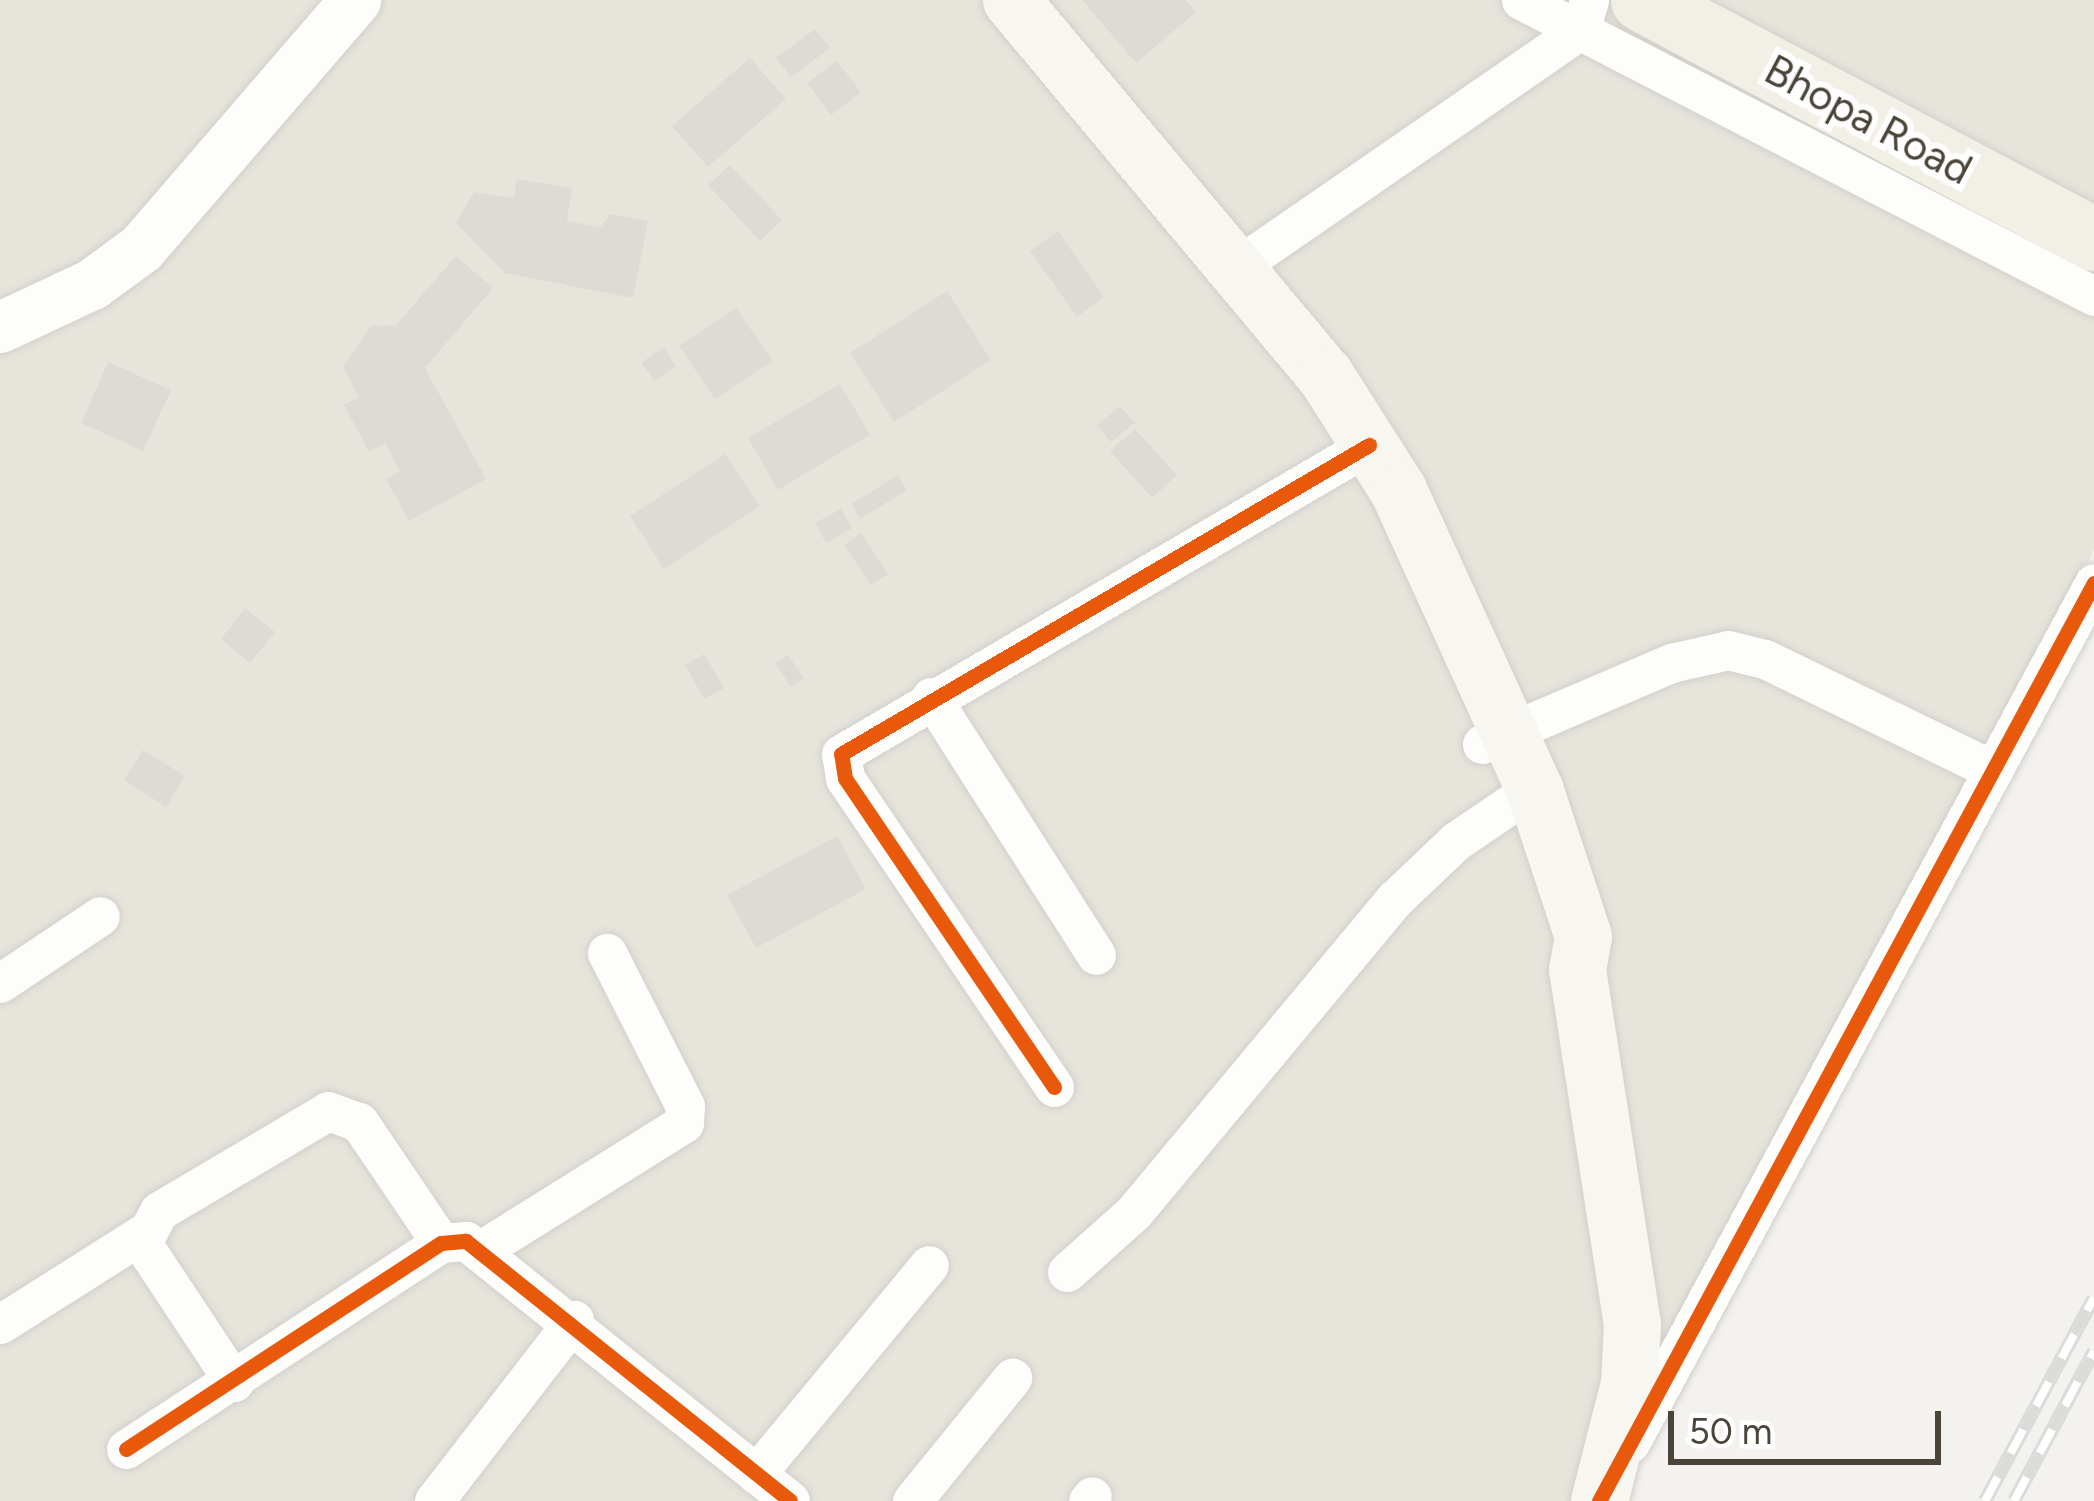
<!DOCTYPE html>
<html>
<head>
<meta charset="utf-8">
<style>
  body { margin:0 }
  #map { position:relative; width:2094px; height:1501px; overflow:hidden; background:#f4f2ee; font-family:Figtree,sans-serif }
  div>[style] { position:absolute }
  .residential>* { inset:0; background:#e7e4dc }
  .building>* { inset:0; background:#dedbd6 }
  .roads { filter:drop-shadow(0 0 3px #d2d0cb) drop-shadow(0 0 3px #d2d0cb) }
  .minor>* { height:39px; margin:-19.5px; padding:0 19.5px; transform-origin:19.5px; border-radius:19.5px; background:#fdfdfc }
  .tertiary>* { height:51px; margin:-25.5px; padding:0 25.5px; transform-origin:25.5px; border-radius:25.5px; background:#fdfdfc }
  .secondary>* { height:57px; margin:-28.5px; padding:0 28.5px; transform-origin:28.5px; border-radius:28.5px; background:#f7f6f1 }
  .primary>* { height:63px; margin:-31.5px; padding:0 31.5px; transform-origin:31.5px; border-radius:31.5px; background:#f2efe6 }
  .rail>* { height:14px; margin-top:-7px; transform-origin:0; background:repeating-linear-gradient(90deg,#fff 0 27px,#dbdbda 0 54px); box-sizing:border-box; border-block:3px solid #dbdbda }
  .cycleway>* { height:15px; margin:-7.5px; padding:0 7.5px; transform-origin:7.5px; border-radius:7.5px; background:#e8590c }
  span { translate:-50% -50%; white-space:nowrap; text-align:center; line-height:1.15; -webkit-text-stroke:12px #fff; paint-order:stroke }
  .street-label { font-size:42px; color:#4b4439 }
  .scale { position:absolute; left:1668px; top:1411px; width:273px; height:54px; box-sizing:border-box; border:6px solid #4b4439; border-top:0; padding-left:15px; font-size:36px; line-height:42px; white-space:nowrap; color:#4b4439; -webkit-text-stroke:9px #fff; paint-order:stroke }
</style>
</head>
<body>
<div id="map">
  <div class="residential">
    <div style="clip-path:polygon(0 0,2094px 0,2094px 550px,1599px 1501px,0 1501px)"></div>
  </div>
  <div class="building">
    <div style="clip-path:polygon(1082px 0,1186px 0,1196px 12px,1136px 63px)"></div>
    <div style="clip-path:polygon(815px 29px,830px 48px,791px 77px,776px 58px)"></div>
    <div style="clip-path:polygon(750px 58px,786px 99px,708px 167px,672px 126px)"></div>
    <div style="clip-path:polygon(837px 61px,861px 92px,831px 115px,807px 83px)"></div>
    <div style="clip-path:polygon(730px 165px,782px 220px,760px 241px,708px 185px)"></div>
    <div style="clip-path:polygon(517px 179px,572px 188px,567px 221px,600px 227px,611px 214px,648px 221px,633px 298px,505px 273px,456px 223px,474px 192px,514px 198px)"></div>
    <div style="clip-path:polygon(1058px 231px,1104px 297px,1077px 317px,1030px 251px)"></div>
    <div style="clip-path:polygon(456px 256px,493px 288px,425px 368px,486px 479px,409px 521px,386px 479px,400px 471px,385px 443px,369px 452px,344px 405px,359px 397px,343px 367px,371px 326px,396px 325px)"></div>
    <div style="clip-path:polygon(947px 291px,991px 360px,894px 422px,850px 353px)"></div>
    <div style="clip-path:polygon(736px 308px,773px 361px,715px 399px,679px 346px)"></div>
    <div style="clip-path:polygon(663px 347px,676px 366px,655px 381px,641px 363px)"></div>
    <div style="clip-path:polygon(108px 362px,171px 390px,143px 451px,81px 423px)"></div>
    <div style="clip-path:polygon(840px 384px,870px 435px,778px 490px,748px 438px)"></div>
    <div style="clip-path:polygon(1120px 406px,1135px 423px,1111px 442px,1097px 425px)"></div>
    <div style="clip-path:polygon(1135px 429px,1177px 475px,1152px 498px,1110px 451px)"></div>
    <div style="clip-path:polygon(725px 454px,760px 506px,664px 569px,630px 516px)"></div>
    <div style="clip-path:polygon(898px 475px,907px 490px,860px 519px,851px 504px)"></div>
    <div style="clip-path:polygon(841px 509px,852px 528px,826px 543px,815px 523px)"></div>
    <div style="clip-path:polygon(861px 533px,888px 574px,871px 585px,844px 545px)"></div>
    <div style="clip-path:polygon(245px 608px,275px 632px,250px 663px,221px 639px)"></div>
    <div style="clip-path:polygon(704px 654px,724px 688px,704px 699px,685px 665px)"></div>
    <div style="clip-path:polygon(788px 655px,804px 678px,791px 687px,775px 663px)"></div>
    <div style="clip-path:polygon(143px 750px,185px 776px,166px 807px,124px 780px)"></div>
    <div style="clip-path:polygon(837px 836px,866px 889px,756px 948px,727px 895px)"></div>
  </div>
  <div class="roads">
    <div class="minor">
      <div style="left:1521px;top:0;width:645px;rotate:27.32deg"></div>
      <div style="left:1238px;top:266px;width:416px;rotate:-34.6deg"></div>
      <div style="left:1580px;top:30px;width:31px;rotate:-73deg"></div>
      <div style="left:931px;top:697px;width:306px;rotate:57.4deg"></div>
      <div style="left:1482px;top:744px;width:206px;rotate:-23.2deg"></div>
      <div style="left:1671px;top:663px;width:58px;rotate:-12.8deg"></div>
      <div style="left:1728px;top:650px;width:38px;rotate:14deg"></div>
      <div style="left:1765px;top:659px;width:254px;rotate:26deg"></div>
      <div style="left:0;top:983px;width:120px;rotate:-33.8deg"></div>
      <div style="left:1054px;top:1087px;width:373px;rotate:-124.1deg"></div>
      <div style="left:845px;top:778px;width:24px;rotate:-99deg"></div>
      <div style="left:841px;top:754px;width:612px;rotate:-30.34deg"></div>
      <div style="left:484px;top:1248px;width:236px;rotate:-32deg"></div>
      <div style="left:684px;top:1123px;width:17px;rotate:-87deg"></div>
      <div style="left:685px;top:1106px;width:172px;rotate:-117deg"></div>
      <div style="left:1067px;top:1272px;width:90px;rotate:-41.8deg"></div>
      <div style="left:1134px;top:1212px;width:408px;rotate:-50.2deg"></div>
      <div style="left:1395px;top:899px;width:84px;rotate:-43.6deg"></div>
      <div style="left:1456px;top:841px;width:94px;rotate:-34.2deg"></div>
      <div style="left:0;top:1324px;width:167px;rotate:-32.3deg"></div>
      <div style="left:234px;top:1382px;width:167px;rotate:-123.5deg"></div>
      <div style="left:142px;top:1243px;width:36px;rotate:-62deg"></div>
      <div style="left:159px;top:1211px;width:196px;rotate:-30.6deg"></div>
      <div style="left:328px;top:1111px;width:33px;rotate:20deg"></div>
      <div style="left:359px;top:1122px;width:146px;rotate:55.9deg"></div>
      <div style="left:1630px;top:1443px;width:977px;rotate:-61.65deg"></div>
      <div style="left:126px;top:1449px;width:376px;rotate:-33.2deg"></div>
      <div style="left:441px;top:1243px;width:25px;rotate:-5deg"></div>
      <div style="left:466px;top:1241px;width:415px;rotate:38.7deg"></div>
      <div style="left:756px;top:1474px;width:271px;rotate:-50.4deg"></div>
      <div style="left:434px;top:1501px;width:229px;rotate:-52.3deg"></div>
      <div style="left:912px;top:1501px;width:159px;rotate:-50.9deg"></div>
      <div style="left:1088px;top:1501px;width:6px;rotate:-51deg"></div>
    </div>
    <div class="tertiary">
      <div style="left:0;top:327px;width:102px;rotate:-25.1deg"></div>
      <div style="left:92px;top:284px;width:61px;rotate:-36.3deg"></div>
      <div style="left:141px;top:248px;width:328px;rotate:-49.2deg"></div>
    </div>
    <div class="secondary">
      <div style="left:1011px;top:0;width:489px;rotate:50.1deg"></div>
      <div style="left:1325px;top:375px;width:136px;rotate:57.6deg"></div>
      <div style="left:1398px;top:490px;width:328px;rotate:65.5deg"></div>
      <div style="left:1534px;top:788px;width:156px;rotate:71.7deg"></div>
      <div style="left:1583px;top:936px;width:34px;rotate:100deg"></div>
      <div style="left:1577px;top:969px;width:359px;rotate:81.2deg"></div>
      <div style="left:1632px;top:1324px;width:59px;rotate:92.9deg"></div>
      <div style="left:1629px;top:1383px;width:122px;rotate:104.3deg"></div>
    </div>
    <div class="primary">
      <div style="left:1642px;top:0;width:511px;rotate:27.87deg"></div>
    </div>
  </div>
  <div class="rail">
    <div style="left:1985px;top:1501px;width:230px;rotate:-61.8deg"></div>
    <div style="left:2014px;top:1501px;width:170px;rotate:-61.9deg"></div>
  </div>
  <div class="cycleway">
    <div style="left:1054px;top:1087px;width:373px;rotate:-124.1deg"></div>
    <div style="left:845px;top:778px;width:24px;rotate:-99deg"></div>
    <div style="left:841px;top:754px;width:612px;rotate:-30.34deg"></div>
    <div style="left:126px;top:1449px;width:376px;rotate:-33.2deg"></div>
    <div style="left:441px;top:1243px;width:25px;rotate:-5deg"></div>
    <div style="left:466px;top:1241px;width:415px;rotate:38.7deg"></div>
    <div style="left:1599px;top:1501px;width:1043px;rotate:-61.67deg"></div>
  </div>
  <div class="street-label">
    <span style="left:1868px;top:120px;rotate:28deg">Bhopa Road</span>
  </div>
  <div class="scale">50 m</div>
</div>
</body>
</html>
